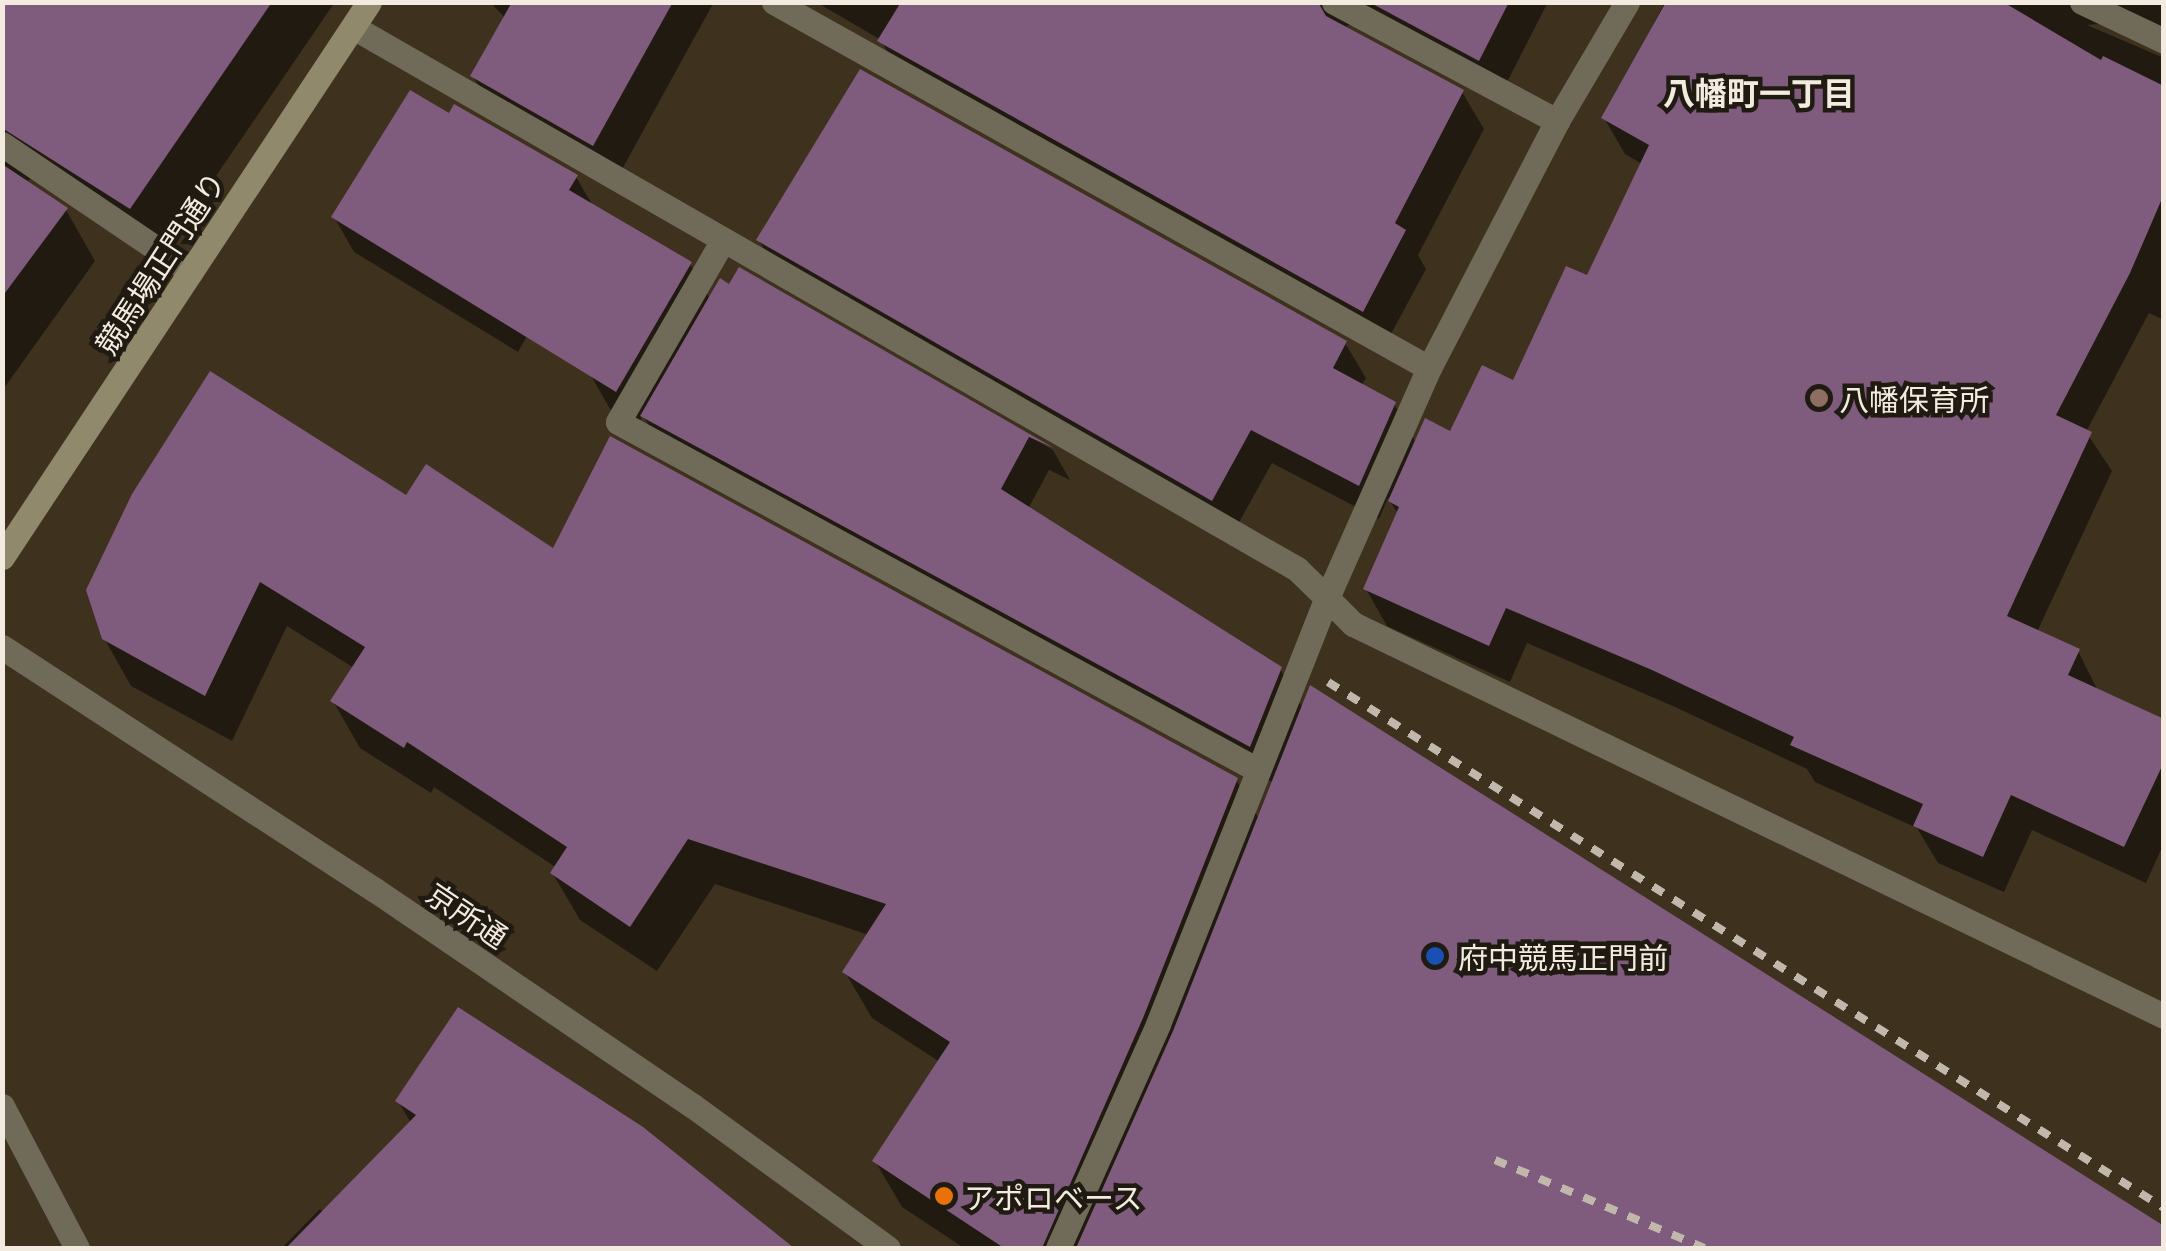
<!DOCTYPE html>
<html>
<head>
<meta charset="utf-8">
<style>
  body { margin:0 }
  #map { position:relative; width:2166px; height:1251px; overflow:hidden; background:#3e321f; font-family:Literata,"Noto Sans JP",serif }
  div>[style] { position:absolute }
  .shadow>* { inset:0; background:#0007 }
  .building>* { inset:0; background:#7f5c7d }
  .lane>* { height:25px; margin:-12.5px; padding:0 12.5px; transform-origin:12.5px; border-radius:12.5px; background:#706b58 }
  .street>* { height:25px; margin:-12.5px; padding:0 12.5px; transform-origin:12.5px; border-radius:12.5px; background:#706b58 }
  .secondary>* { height:25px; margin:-12.5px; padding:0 12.5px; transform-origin:12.5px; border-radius:12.5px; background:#91896b }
  .rail>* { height:8px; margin-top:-4px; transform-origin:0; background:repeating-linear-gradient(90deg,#c1b8ab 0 12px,transparent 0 24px) }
  .dots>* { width:28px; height:28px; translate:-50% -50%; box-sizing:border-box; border:5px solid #201b12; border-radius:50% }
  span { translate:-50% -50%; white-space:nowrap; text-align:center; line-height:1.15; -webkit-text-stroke:9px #201b12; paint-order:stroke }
  .street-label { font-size:30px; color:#f3ebe0 }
  .poi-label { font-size:30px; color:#f3ebe0 }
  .left { translate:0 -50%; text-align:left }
  .neighbourhood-label { font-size:32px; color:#f3ebe0; font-weight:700 }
  .frame { position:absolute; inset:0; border:5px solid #f3ebe0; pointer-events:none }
</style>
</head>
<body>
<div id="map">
  <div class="shadow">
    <div style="clip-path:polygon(2px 2px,335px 2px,160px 258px,33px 178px,25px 182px,66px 210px,95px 261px,2px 391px)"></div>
    <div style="clip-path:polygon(490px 2px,714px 2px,615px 182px,494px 112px,473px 76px,506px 19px)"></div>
    <div style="clip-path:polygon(816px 2px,1548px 2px,1500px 96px,1354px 22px,1344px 28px,1462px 92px,1484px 129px,1418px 255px,1426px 269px,1384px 347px,901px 78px,881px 40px)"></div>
    <div style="clip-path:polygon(1665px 2px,2164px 2px,2164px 48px,2112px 23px,2087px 25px,2164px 58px,2164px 320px,2149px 313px,2086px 432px,2112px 471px,2037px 632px,2078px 651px,2098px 691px,2164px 722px,2164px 843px,2146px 883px,2032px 830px,2004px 892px,1938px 863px,1917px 828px,1815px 782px,1807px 769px,1675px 707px,1527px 643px,1510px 682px,1387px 626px,1366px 589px,1399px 515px,1388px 498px,1379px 519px,1272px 463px,1232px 535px,779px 274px,759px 240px,1345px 343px,1366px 378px,1361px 386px,1394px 404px,1416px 443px,1451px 435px,1514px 384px,1588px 278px,1642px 164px,1625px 154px,1604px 118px)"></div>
    <div style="clip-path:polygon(576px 177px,596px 211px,518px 352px,354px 252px,334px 217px)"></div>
    <div style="clip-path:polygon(690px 264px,710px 299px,730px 287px,740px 271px,1053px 450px,1070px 480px,1049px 470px,1028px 509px,1280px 669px,1303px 709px,2164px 1229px,2164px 1248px,964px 1248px,902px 1207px,875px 1161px,940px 1062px,872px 1018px,845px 972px,869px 935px,715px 884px,657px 971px,580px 920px,553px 874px,557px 868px,434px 787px,431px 793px,360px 748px,333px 701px,354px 668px,287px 626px,232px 741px,131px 686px,104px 638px,406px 498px,1236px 780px,1259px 819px,1274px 783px,663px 451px,643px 415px,637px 426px,610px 409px,590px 374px)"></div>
    <div style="clip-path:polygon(398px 1101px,695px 1183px,788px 1248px,282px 1248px,320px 1209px,324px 1213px,411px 1123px)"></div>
  </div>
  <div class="building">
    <div style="clip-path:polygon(2px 2px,272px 2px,130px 209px,2px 128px)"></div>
    <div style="clip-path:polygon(512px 2px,673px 2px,593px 146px,470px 76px)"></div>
    <div style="clip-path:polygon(901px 2px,1318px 2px,1326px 16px,1464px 90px,1395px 223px,1406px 230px,1363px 312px,877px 41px)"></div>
    <div style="clip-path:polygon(1369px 2px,1509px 2px,1479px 61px)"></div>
    <div style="clip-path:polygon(1666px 2px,2003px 2px,2101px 60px,2103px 56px,2164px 86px,2164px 194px,2130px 273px,2056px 415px,2092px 432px,2007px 616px,2080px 649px,2068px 675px,2164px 719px,2164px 762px,2124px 847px,2011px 795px,1983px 857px,1913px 826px,1923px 804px,1790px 745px,1794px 737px,1652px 670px,1506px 608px,1489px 646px,1363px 589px,1399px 507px,1388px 501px,1425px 418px,1450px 431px,1482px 365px,1513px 380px,1566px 266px,1587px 275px,1649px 145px,1601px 118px)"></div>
    <div style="clip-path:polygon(860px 69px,1347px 341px,1333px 368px,1396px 402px,1359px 486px,1251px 430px,1212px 501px,756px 240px)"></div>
    <div style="clip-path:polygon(410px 90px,449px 113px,454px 104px,578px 175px,569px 190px,692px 262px,616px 392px,331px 217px)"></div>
    <div style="clip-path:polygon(2px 164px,68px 208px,2px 297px)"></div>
    <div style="clip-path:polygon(739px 267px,1054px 448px,1029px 437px,1001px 489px,1282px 667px,1250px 747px,640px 416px,720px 278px,729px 284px)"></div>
    <div style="clip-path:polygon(210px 371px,406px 495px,426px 464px,553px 548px,610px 436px,1238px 778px,1143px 1018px,1042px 1248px,1004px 1248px,872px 1161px,950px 1042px,842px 972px,886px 904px,688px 839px,630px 927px,550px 873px,567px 847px,407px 742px,404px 748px,330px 701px,365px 647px,260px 582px,205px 696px,102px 639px,86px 590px,132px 494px)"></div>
    <div style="clip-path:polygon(1310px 685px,2164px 1226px,2164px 1248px,1076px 1248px,1173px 1031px)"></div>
    <div style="clip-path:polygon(458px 1007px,643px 1127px,794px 1248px,286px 1248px,416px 1115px,395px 1101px)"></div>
  </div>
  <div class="lane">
    <div style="left:774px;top:2px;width:750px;rotate:29.2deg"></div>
    <div style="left:1334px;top:2px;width:253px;rotate:28.1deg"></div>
    <div style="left:2082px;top:2px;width:91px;rotate:25.4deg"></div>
    <div style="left:353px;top:27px;width:1089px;rotate:29.86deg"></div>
    <div style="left:1297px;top:569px;width:42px;rotate:44deg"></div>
    <div style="left:2px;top:144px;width:228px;rotate:34.1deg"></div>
    <div style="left:723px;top:240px;width:210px;rotate:120deg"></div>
    <div style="left:618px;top:422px;width:726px;rotate:28.54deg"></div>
    <div style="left:2px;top:1106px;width:161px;rotate:62.2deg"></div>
  </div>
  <div class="street">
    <div style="left:1327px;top:598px;width:37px;rotate:45deg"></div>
    <div style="left:1353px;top:624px;width:901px;rotate:25.8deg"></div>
    <div style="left:2px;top:647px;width:445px;rotate:33.1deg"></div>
    <div style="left:375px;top:890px;width:384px;rotate:34.2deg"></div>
    <div style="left:693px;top:1106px;width:241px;rotate:36.1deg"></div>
    <div style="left:1058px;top:1248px;width:245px;rotate:-65.9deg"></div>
    <div style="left:1158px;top:1024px;width:458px;rotate:-68.4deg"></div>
    <div style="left:1327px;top:598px;width:252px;rotate:-66.1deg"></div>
    <div style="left:1429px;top:368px;width:278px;rotate:-62.6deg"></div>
    <div style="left:1557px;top:121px;width:138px;rotate:-59.5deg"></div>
  </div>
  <div class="secondary">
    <div style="left:2px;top:557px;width:665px;rotate:-56.52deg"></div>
  </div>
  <div class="rail">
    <div style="left:1328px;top:682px;width:988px;rotate:32.18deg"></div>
    <div style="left:1495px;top:1160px;width:227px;rotate:22.8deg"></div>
  </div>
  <div class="dots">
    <div style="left:1819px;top:398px;background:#8d6e63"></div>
    <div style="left:1435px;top:956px;background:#1a4fb4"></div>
    <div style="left:944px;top:1196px;background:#e8710a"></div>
  </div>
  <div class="street-label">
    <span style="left:159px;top:262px;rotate:-57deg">競馬場正門通り</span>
    <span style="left:468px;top:914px;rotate:34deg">京所通</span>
  </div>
  <div class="poi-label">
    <span class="left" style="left:1839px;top:398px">八幡保育所</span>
    <span class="left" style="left:1458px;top:956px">府中競馬正門前</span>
    <span class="left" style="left:964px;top:1196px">アポロベース</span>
  </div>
  <div class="neighbourhood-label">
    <span style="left:1759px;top:91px">八幡町一丁目</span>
  </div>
  <div class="frame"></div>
</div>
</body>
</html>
